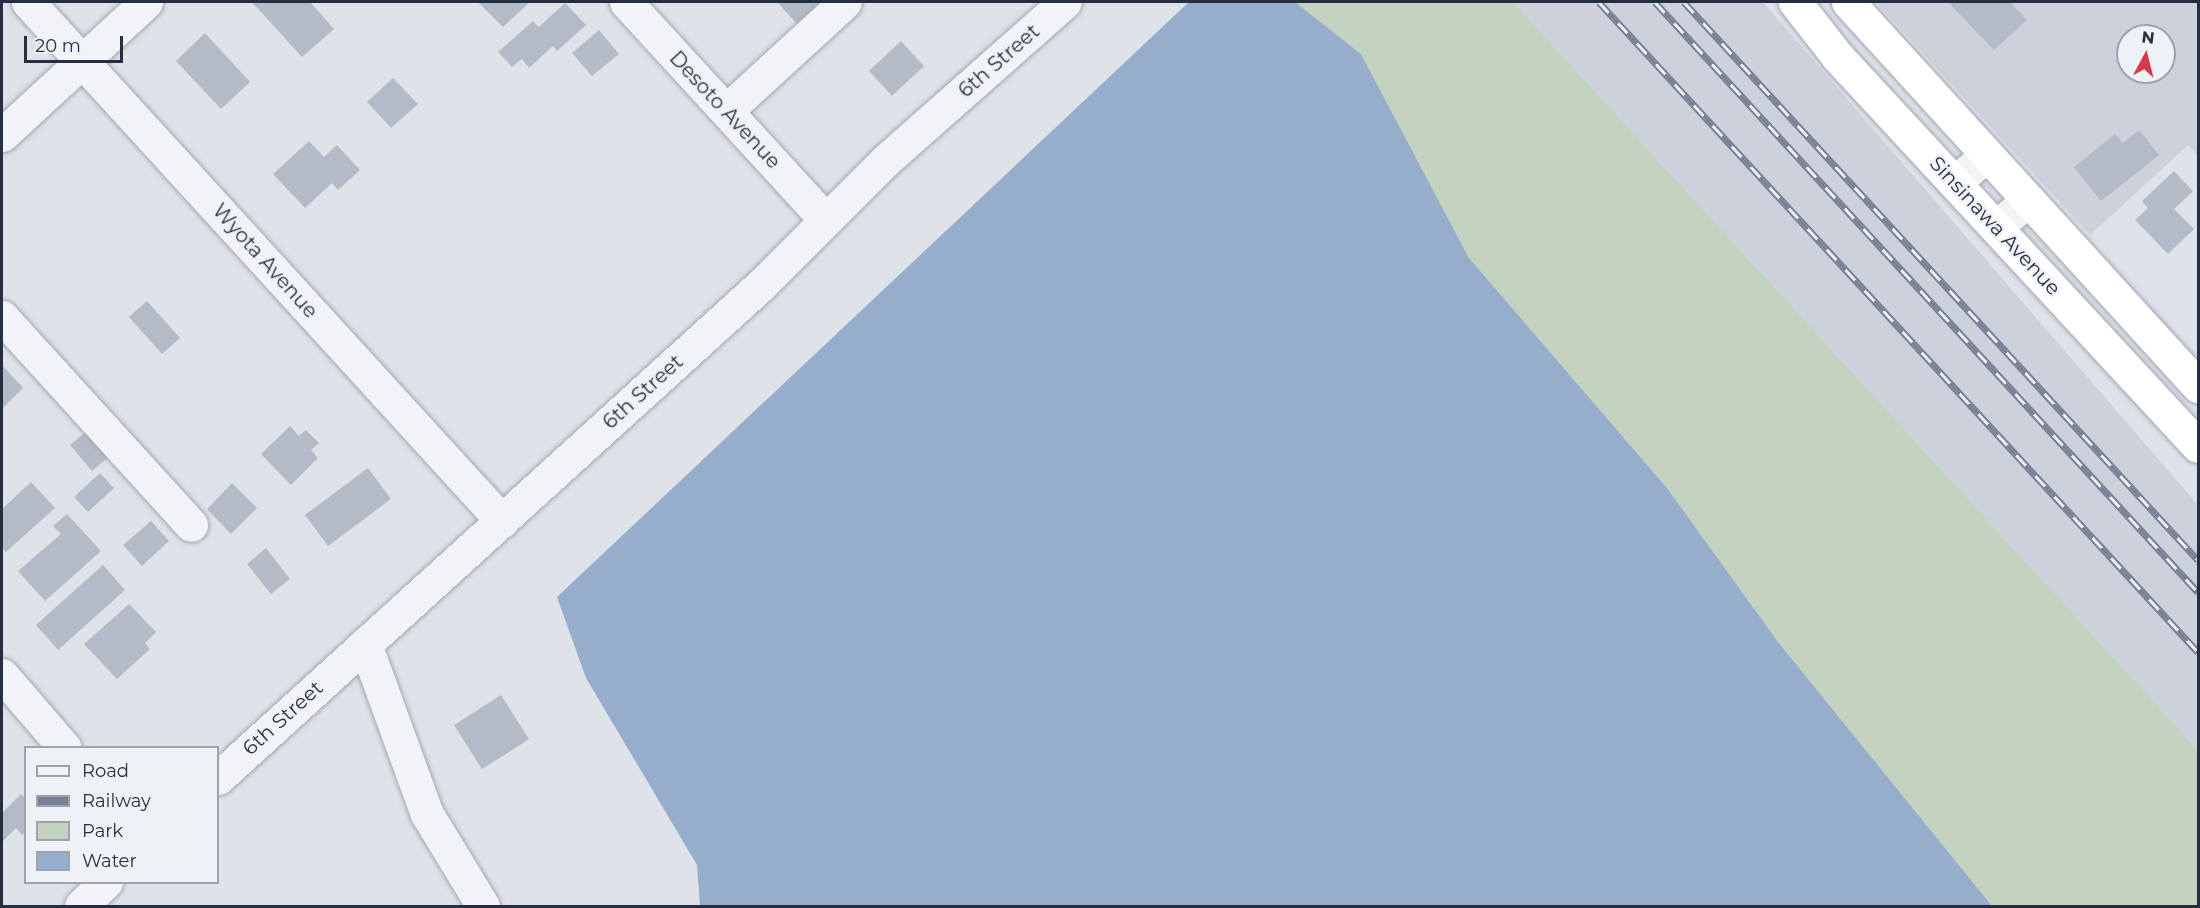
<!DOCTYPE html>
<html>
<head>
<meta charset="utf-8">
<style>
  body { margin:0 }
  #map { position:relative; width:2200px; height:908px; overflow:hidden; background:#dee2e9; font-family:Montserrat,sans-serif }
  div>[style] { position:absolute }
  .built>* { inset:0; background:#ccd1db }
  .green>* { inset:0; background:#c3d3bf }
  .water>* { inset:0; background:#97adcc }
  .building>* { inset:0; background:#b5bbc6 }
  .roads { filter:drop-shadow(0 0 2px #a3a8b3) drop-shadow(0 0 2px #a3a8b3) }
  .minor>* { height:33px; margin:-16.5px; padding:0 16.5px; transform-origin:16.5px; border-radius:16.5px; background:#f1f3f7 }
  .highway>* { height:33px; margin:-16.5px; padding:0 16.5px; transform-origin:16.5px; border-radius:16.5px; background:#fff }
  .rail>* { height:7px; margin-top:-3.5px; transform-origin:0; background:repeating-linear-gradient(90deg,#eef1f6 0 14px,#778094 0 28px); box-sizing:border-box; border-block:2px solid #778094 }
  span { translate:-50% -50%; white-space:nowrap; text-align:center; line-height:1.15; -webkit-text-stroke:4.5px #eef1f6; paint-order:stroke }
  .street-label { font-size:20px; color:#262e41 }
  .frame { position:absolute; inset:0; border:3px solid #262e41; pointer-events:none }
  .legend { position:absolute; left:24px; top:746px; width:195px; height:138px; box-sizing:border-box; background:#eef1f6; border:2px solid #9ea3ae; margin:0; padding:8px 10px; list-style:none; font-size:18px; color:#262e41 }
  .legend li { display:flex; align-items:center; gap:12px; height:30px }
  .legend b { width:30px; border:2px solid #9ea3ae }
  .north { position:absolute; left:2116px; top:24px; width:60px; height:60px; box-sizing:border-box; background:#eef1f6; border:2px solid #9ea3ae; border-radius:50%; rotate:7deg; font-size:16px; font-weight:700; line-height:24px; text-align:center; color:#262e41 }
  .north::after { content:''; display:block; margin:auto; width:21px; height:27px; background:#d73a48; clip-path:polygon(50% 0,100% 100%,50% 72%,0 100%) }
  .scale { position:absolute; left:24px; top:36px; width:99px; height:27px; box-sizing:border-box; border:3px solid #262e41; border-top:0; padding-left:8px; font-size:18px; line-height:21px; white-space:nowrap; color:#262e41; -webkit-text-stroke:4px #eef1f6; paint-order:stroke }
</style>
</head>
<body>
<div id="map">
  <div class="built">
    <div style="clip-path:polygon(1513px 2px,1763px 2px,2198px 505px,2198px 750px)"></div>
    <div style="clip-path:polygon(evenodd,1876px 2px,2198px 2px,2198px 156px,2188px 145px,2090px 235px,1876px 2px,2128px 36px,2164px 36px,2164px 72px,2128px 72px,2128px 36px)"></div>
  </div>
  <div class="green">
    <div style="clip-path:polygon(1295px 2px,1513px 2px,2198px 750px,2198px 906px,1992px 906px,1778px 642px,1667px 488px,1469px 258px,1361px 54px)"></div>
  </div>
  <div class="water">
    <div style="clip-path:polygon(1189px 2px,1295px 2px,1361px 54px,1469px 258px,1667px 488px,1778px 642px,1992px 906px,700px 906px,697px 865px,586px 678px,557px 597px)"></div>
  </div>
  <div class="building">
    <div style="clip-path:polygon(252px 2px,310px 2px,334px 29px,302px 57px)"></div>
    <div style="clip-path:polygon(478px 2px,530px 2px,503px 27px)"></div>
    <div style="clip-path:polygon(777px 2px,821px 2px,797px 24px)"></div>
    <div style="clip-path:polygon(1948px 2px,2010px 2px,2027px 20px,1994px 50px)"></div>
    <div style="clip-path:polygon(565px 3px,586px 25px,557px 51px,553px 46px,529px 68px,522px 59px,512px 67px,498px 52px,533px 21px,539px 27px)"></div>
    <div style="clip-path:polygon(599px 30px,619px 54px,592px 76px,572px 53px)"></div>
    <div style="clip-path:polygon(205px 33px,250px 82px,221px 109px,176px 61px)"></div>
    <div style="clip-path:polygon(901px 41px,924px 66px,892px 96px,869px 71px)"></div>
    <div style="clip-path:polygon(393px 78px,418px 104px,391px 128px,367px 102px)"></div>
    <div style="clip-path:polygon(2139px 130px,2159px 155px,2101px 201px,2074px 167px,2115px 134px,2123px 143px)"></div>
    <div style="clip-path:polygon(309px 141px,324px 157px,337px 145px,360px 170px,338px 190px,332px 183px,305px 208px,273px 174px)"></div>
    <div style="clip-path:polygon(2174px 171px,2193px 191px,2174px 209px,2194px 229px,2168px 254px,2135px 220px,2148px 208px,2142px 201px)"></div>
    <div style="clip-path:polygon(147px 301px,180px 338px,162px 354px,129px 317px)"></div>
    <div style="clip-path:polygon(2px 365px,23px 388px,2px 409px)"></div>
    <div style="clip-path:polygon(290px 426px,299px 436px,306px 430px,319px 443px,311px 450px,318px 458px,291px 485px,261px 454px)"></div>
    <div style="clip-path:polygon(88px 430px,110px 456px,92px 471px,70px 445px)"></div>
    <div style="clip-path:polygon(368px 468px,391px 499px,328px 546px,305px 515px)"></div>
    <div style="clip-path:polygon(100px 473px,114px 488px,88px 512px,74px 497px)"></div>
    <div style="clip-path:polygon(31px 482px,55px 508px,6px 552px,2px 547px,2px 509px)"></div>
    <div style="clip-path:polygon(232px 483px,257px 508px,231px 534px,207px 509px)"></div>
    <div style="clip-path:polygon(67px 514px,101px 551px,45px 601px,18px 571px,61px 534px,53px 526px)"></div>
    <div style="clip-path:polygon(151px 521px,169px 541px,142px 566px,123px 545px)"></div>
    <div style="clip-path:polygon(266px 548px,290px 579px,271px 594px,247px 564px)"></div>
    <div style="clip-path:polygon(103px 565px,125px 590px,58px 650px,36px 625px)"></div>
    <div style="clip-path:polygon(129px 604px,156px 632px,145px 643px,150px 649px,117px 679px,84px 644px)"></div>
    <div style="clip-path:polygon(501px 695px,529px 739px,482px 769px,454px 725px)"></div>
    <div style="clip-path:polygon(21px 794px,26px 799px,26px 832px,22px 835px,16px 828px,2px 842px,2px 813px)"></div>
  </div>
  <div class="roads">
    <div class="minor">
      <div style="left:28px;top:2px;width:703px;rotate:47.59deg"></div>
      <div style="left:626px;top:2px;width:294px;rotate:47.5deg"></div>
      <div style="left:726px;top:111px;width:161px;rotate:-42.5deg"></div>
      <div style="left:2px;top:135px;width:196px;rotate:-42.7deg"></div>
      <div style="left:1955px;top:182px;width:42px;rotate:-40.2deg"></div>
      <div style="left:1996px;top:227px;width:42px;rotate:-40.2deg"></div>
      <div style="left:2px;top:317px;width:281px;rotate:47.7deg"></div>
      <div style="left:365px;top:644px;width:181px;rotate:70deg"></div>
      <div style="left:427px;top:814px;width:108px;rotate:58.7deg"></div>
      <div style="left:2px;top:675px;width:96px;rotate:49.2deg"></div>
      <div style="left:218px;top:778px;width:733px;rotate:-42.24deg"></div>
      <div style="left:761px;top:285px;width:175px;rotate:-45deg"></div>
      <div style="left:885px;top:161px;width:240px;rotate:-41.5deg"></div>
      <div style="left:81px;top:906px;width:35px;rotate:-44deg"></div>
    </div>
    <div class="highway">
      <div style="left:1795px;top:2px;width:68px;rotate:52.1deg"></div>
      <div style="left:1837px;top:56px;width:531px;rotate:47.21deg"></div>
      <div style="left:1848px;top:2px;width:520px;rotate:47.65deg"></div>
    </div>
  </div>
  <div class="rail">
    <div style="left:1599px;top:2px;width:884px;rotate:47.34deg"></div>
    <div style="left:1655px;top:2px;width:802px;rotate:47.38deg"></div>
    <div style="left:1684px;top:2px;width:759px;rotate:47.35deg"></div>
  </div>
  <div class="street-label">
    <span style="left:999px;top:61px;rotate:-41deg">6th Street</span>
    <span style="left:725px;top:110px;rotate:47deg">Desoto Avenue</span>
    <span style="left:1995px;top:226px;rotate:47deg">Sinsinawa Avenue</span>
    <span style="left:265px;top:261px;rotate:48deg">Wyota Avenue</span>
    <span style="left:643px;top:392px;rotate:-42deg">6th Street</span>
    <span style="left:283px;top:718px;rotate:-42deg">6th Street</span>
  </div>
  <div class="frame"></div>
  <ul class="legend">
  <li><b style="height:8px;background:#f1f3f7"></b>Road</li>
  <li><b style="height:8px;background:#778094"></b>Railway</li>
  <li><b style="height:16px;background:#c3d3bf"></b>Park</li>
  <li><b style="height:16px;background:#97adcc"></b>Water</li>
  </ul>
  <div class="north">N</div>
  <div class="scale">20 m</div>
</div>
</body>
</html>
